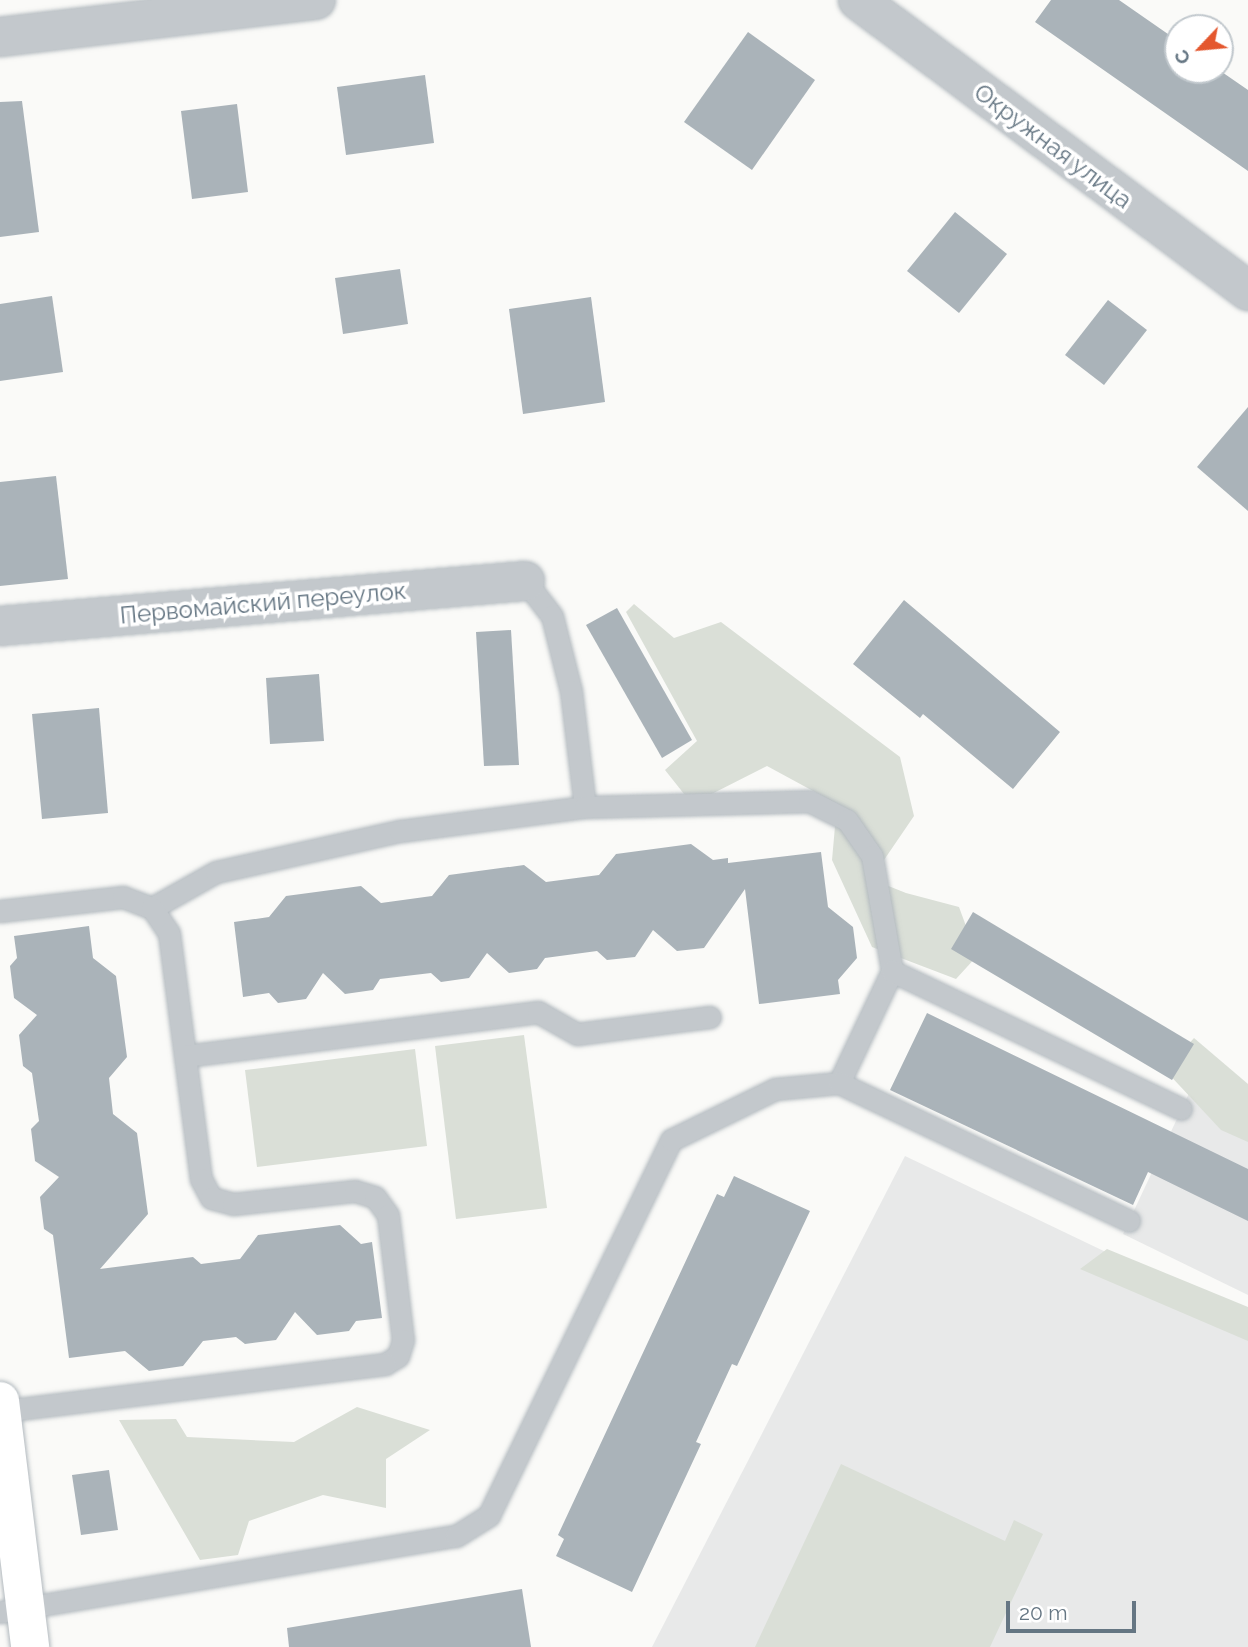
<!DOCTYPE html>
<html>
<head>
<meta charset="utf-8">
<style>
  body { margin:0 }
  #map { position:relative; width:1248px; height:1647px; overflow:hidden; background:#fafaf8; font-family:Raleway,sans-serif }
  div>[style] { position:absolute }
  .built>* { inset:0; background:#e8e9e9 }
  .green>* { inset:0; background:#dadfd7 }
  .building>* { inset:0; background:#aab3b9 }
  .roads { filter:drop-shadow(0 0 2px #b3babf) drop-shadow(0 0 2px #b3babf) }
  .lane>* { height:21px; margin:-10.5px; padding:0 10.5px; transform-origin:10.5px; border-radius:10.5px; background:#c3c8cc }
  .street>* { height:38px; margin:-19px; padding:0 19px; transform-origin:19px; border-radius:19px; background:#c3c8cc }
  .secondary>* { height:38px; margin:-19px; padding:0 19px; transform-origin:19px; border-radius:19px; background:#fff }
  span { translate:-50% -50%; white-space:nowrap; text-align:center; line-height:1.15; -webkit-text-stroke:7px #fff; paint-order:stroke }
  .street-label { font-size:24px; color:#657683 }
  .north { position:absolute; left:1164px; top:14px; width:70px; height:70px; box-sizing:border-box; background:#fff; border:2px solid #c1c8cd; border-radius:50%; rotate:244deg; font-size:19px; font-weight:700; line-height:28px; text-align:center; color:#657683 }
  .north::after { content:''; display:block; margin:auto; width:24px; height:32px; background:#e4572e; clip-path:polygon(50% 0,100% 100%,50% 72%,0 100%) }
  .scale { position:absolute; left:1006px; top:1601px; width:130px; height:32px; box-sizing:border-box; border:4px solid #657683; border-top:0; padding-left:9px; font-size:21px; line-height:24px; white-space:nowrap; color:#657683; -webkit-text-stroke:5px #fff; paint-order:stroke }
</style>
</head>
<body>
<div id="map">
  <div class="built">
    <div style="clip-path:polygon(1190px 1091px,1248px 1129px,1248px 1295px,1123px 1234px)"></div>
    <div style="clip-path:polygon(905px 1156px,1248px 1320px,1248px 1647px,652px 1647px)"></div>
  </div>
  <div class="green">
    <div style="clip-path:polygon(634px 604px,674px 638px,721px 622px,900px 757px,914px 816px,871px 879px,906px 893px,959px 907px,977px 956px,956px 979px,872px 947px,832px 860px,837px 804px,767px 766px,692px 804px,665px 770px,697px 741px,626px 612px)"></div>
    <div style="clip-path:polygon(524px 1035px,547px 1208px,456px 1219px,435px 1046px)"></div>
    <div style="clip-path:polygon(1194px 1038px,1248px 1084px,1248px 1142px,1221px 1130px,1165px 1070px)"></div>
    <div style="clip-path:polygon(415px 1049px,427px 1146px,257px 1167px,245px 1070px)"></div>
    <div style="clip-path:polygon(1107px 1249px,1248px 1307px,1248px 1341px,1080px 1269px)"></div>
    <div style="clip-path:polygon(357px 1407px,430px 1430px,386px 1459px,386px 1508px,323px 1495px,249px 1521px,238px 1555px,200px 1560px,119px 1420px,176px 1419px,187px 1437px,294px 1442px)"></div>
    <div style="clip-path:polygon(841px 1464px,1005px 1541px,1014px 1520px,1043px 1534px,990px 1647px,755px 1647px)"></div>
  </div>
  <div class="building">
    <div style="clip-path:polygon(1051px 0,1119px 0,1178px 41px,1178px 70px,1219px 70px,1248px 90px,1248px 171px,1035px 22px)"></div>
    <div style="clip-path:polygon(748px 32px,815px 80px,752px 170px,684px 122px)"></div>
    <div style="clip-path:polygon(425px 75px,434px 143px,346px 155px,337px 87px)"></div>
    <div style="clip-path:polygon(22px 101px,39px 232px,0 237px,0 102px)"></div>
    <div style="clip-path:polygon(237px 104px,248px 192px,192px 199px,181px 111px)"></div>
    <div style="clip-path:polygon(955px 212px,1007px 254px,959px 313px,907px 271px)"></div>
    <div style="clip-path:polygon(400px 269px,408px 324px,343px 334px,335px 278px)"></div>
    <div style="clip-path:polygon(52px 296px,63px 372px,0 381px,0 304px)"></div>
    <div style="clip-path:polygon(591px 297px,605px 402px,523px 414px,509px 309px)"></div>
    <div style="clip-path:polygon(1108px 300px,1147px 330px,1104px 385px,1065px 355px)"></div>
    <div style="clip-path:polygon(1248px 407px,1248px 511px,1197px 467px)"></div>
    <div style="clip-path:polygon(56px 476px,68px 579px,0 586px,0 482px)"></div>
    <div style="clip-path:polygon(904px 600px,1060px 732px,1013px 789px,923px 714px,920px 718px,853px 664px)"></div>
    <div style="clip-path:polygon(617px 608px,692px 740px,662px 758px,586px 625px)"></div>
    <div style="clip-path:polygon(511px 630px,519px 765px,484px 766px,476px 632px)"></div>
    <div style="clip-path:polygon(319px 674px,324px 741px,270px 744px,266px 678px)"></div>
    <div style="clip-path:polygon(99px 708px,108px 813px,42px 819px,32px 714px)"></div>
    <div style="clip-path:polygon(691px 844px,713px 860px,728px 858px,728px 863px,821px 852px,828px 907px,853px 927px,857px 958px,838px 980px,840px 994px,759px 1004px,745px 889px,704px 948px,677px 951px,653px 930px,635px 957px,607px 960px,597px 951px,545px 958px,537px 969px,509px 973px,487px 953px,469px 978px,441px 982px,431px 973px,380px 979px,373px 990px,345px 994px,323px 973px,306px 999px,278px 1003px,269px 993px,243px 997px,234px 922px,269px 917px,286px 896px,361px 886px,381px 903px,432px 896px,449px 875px,524px 865px,546px 882px,599px 875px,616px 854px)"></div>
    <div style="clip-path:polygon(973px 912px,1194px 1044px,1172px 1080px,951px 949px)"></div>
    <div style="clip-path:polygon(89px 926px,93px 958px,116px 976px,127px 1057px,109px 1078px,113px 1114px,137px 1133px,148px 1214px,100px 1269px,193px 1257px,201px 1264px,240px 1259px,258px 1235px,340px 1225px,361px 1244px,372px 1242px,382px 1318px,356px 1321px,349px 1331px,317px 1335px,295px 1312px,276px 1340px,245px 1344px,236px 1337px,203px 1341px,183px 1366px,149px 1371px,125px 1351px,69px 1358px,53px 1235px,44px 1229px,40px 1197px,59px 1177px,35px 1161px,31px 1129px,39px 1121px,32px 1073px,23px 1066px,19px 1035px,37px 1015px,14px 998px,10px 966px,17px 958px,14px 936px)"></div>
    <div style="clip-path:polygon(927px 1013px,1248px 1169px,1248px 1221px,1148px 1172px,1133px 1205px,890px 1090px)"></div>
    <div style="clip-path:polygon(734px 1176px,810px 1211px,737px 1366px,732px 1364px,696px 1442px,701px 1444px,632px 1592px,556px 1556px,564px 1539px,558px 1535px,717px 1194px,724px 1197px)"></div>
    <div style="clip-path:polygon(109px 1470px,118px 1530px,81px 1535px,72px 1475px)"></div>
    <div style="clip-path:polygon(522px 1589px,531px 1647px,289px 1647px,287px 1628px)"></div>
  </div>
  <div class="roads">
    <div class="lane">
      <div style="left:525px;top:581px;width:44px;rotate:52.4deg"></div>
      <div style="left:552px;top:616px;width:77px;rotate:75.8deg"></div>
      <div style="left:571px;top:691px;width:117px;rotate:83.1deg"></div>
      <div style="left:152px;top:908px;width:73px;rotate:-29.4deg"></div>
      <div style="left:216px;top:872px;width:189px;rotate:-12.6deg"></div>
      <div style="left:400px;top:831px;width:187px;rotate:-7.4deg"></div>
      <div style="left:585px;top:807px;width:224px;rotate:-1.5deg"></div>
      <div style="left:809px;top:801px;width:42px;rotate:26.6deg"></div>
      <div style="left:847px;top:820px;width:44px;rotate:55.2deg"></div>
      <div style="left:872px;top:856px;width:117px;rotate:80.1deg"></div>
      <div style="left:892px;top:971px;width:124px;rotate:115.3deg"></div>
      <div style="left:0;top:911px;width:124px;rotate:-6.5deg"></div>
      <div style="left:123px;top:897px;width:31px;rotate:21deg"></div>
      <div style="left:152px;top:908px;width:30px;rotate:56deg"></div>
      <div style="left:169px;top:933px;width:248px;rotate:82.6deg"></div>
      <div style="left:201px;top:1179px;width:21px;rotate:62deg"></div>
      <div style="left:211px;top:1198px;width:23px;rotate:15deg"></div>
      <div style="left:233px;top:1204px;width:123px;rotate:-6.1deg"></div>
      <div style="left:355px;top:1191px;width:21px;rotate:17deg"></div>
      <div style="left:375px;top:1197px;width:22px;rotate:54deg"></div>
      <div style="left:388px;top:1215px;width:126px;rotate:83.2deg"></div>
      <div style="left:403px;top:1340px;width:17px;rotate:107deg"></div>
      <div style="left:398px;top:1356px;width:15px;rotate:148deg"></div>
      <div style="left:385px;top:1364px;width:388px;rotate:173deg"></div>
      <div style="left:892px;top:971px;width:320px;rotate:25.5deg"></div>
      <div style="left:185px;top:1056px;width:356px;rotate:-7.1deg"></div>
      <div style="left:538px;top:1012px;width:45px;rotate:29.4deg"></div>
      <div style="left:577px;top:1034px;width:134px;rotate:-7.3deg"></div>
      <div style="left:0;top:1612px;width:462px;rotate:-9.5deg"></div>
      <div style="left:456px;top:1536px;width:39px;rotate:-32deg"></div>
      <div style="left:489px;top:1515px;width:417px;rotate:-64.1deg"></div>
      <div style="left:671px;top:1140px;width:116px;rotate:-26.1deg"></div>
      <div style="left:775px;top:1089px;width:64px;rotate:-5.4deg"></div>
      <div style="left:839px;top:1083px;width:321px;rotate:25.4deg"></div>
    </div>
    <div class="street">
      <div style="left:858px;top:0;width:487px;rotate:36.7deg"></div>
      <div style="left:0;top:37px;width:318px;rotate:-6.7deg"></div>
      <div style="left:0;top:626px;width:527px;rotate:-4.9deg"></div>
    </div>
    <div class="secondary">
      <div style="left:0;top:1401px;width:248px;rotate:83deg"></div>
    </div>
  </div>
  <div class="street-label">
    <span style="left:1053px;top:146px;rotate:37deg">Окружная улица</span>
    <span style="left:263px;top:603px;rotate:-5deg">Первомайский переулок</span>
  </div>
  <div class="north">С</div>
  <div class="scale">20 m</div>
</div>
</body>
</html>
